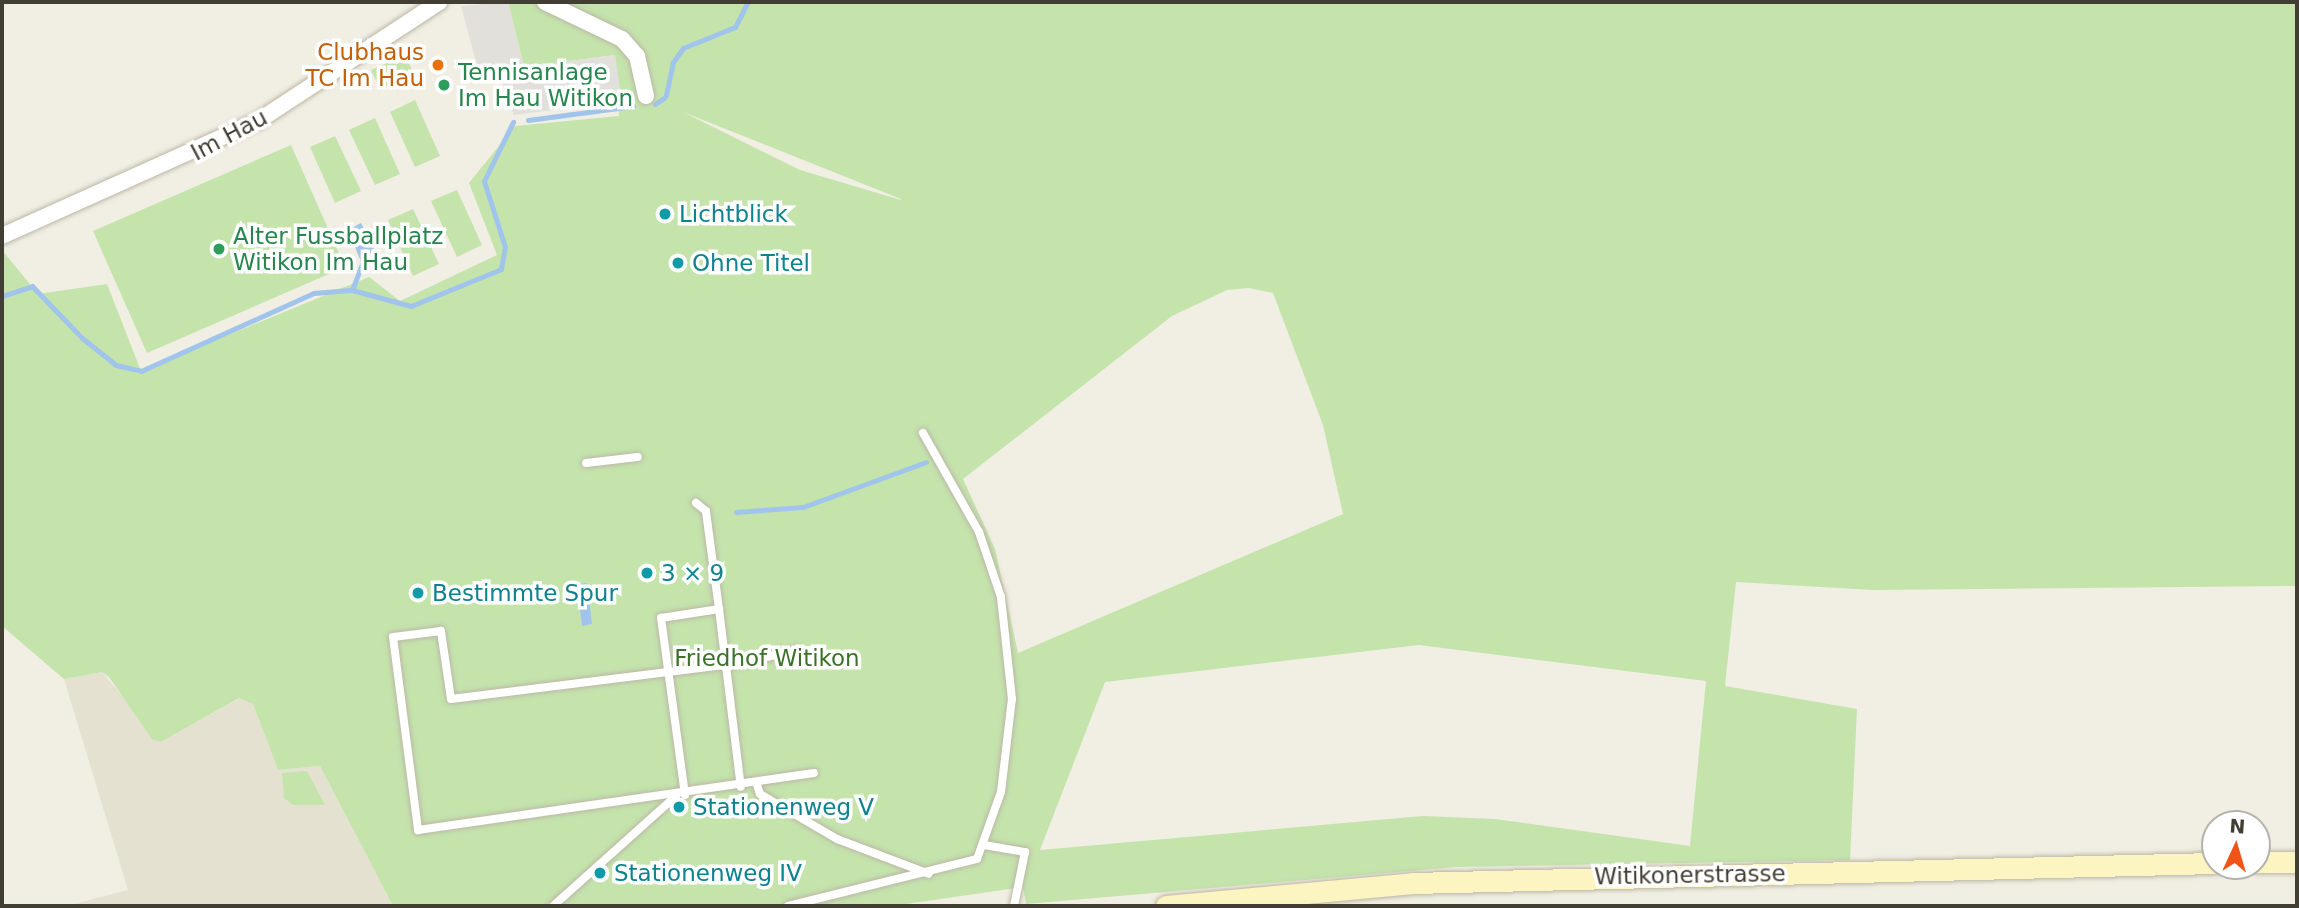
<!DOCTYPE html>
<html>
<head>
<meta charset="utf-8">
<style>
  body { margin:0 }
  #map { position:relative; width:2299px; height:908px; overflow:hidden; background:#f1eee3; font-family:"DejaVu Sans",sans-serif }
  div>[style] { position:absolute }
  .residential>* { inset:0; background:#e4e1d1 }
  .green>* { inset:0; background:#c4e4ac }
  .parking>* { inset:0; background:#e1e0db }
  .water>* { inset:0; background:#a0c4ec }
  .stream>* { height:5px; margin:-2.5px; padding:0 2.5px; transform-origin:2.5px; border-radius:2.5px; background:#a0c4ec }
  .roads { filter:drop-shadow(0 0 2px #bcb7a6) drop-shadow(0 0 2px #bcb7a6) }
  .lane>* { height:8px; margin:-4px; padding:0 4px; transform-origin:4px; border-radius:4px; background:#fff }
  .street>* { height:16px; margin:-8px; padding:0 8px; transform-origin:8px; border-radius:8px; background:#fff }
  .secondary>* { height:21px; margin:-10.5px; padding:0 10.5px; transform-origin:10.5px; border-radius:10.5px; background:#fcf5c1 }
  .dots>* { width:19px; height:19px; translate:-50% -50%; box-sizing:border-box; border:4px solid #fff; border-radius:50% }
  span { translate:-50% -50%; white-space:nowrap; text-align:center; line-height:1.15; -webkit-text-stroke:7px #fff; paint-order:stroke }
  .food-label { font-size:23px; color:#c56008 }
  .right { translate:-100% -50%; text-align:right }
  .leisure-label { font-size:23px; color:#27864d }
  .left { translate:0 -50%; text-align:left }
  .street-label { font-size:23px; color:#423e33 }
  .culture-label { font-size:23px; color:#0d838f }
  .park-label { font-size:23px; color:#3c712a }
  .frame { position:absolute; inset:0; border:4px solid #423e33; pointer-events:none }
  .north { position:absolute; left:2201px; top:810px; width:70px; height:70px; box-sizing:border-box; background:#fff; border:2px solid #b3b2ad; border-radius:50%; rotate:4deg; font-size:19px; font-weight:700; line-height:28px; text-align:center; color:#423e33 }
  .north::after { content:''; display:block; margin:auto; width:24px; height:32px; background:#f15419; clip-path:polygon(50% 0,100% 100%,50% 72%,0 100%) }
</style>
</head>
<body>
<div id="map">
  <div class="residential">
    <div style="clip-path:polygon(102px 672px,161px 742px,240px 698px,253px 704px,278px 770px,320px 766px,393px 906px,66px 906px,128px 890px,64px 679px)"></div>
  </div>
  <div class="green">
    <div style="clip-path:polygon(evenodd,508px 2px,2297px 2px,2297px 586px,1873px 590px,1736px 582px,1725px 686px,1857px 709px,1850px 860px,1456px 867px,1026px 904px,1023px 887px,892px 906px,393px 906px,320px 766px,278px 770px,253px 704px,239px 698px,161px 742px,152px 739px,109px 677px,102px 672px,64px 679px,2px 626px,2px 250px,38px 294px,107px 284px,141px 371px,369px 277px,400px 301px,497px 255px,469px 183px,515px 126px,619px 116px,615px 55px,524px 67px,508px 2px,683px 112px,901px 199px,901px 200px,800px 170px,683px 112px,508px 2px,1249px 288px,1273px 293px,1323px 425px,1343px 514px,1018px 653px,995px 549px,963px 479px,1172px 316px,1227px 290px,1249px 288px,508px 2px,1419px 645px,1706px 681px,1690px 846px,1495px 819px,1423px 816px,1040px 850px,1105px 682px,1419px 645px)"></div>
    <div style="clip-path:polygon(405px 55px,414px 74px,380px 89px,371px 70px)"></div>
    <div style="clip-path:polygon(415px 100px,440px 156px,415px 167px,390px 112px)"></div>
    <div style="clip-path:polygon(375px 118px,400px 174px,375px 185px,349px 130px)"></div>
    <div style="clip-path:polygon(335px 136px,361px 191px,335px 203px,310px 147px)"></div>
    <div style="clip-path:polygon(291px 145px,345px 267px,147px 353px,93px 231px)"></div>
    <div style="clip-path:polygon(457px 190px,482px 245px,457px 257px,431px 201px)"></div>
    <div style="clip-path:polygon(413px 209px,439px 264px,413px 276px,388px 220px)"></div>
    <div style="clip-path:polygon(307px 771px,325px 805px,293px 805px,284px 798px,282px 773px)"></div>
  </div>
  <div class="parking">
    <div style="clip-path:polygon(508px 2px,524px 67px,615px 55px,622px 101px,514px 115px,499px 73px,480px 77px,461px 6px)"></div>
  </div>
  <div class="water">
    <div style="clip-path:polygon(361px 223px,374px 248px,362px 264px,348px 230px)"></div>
    <div style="clip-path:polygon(587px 583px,592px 624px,582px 626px,577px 584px)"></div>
  </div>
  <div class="stream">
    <div style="left:666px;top:95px;width:34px;rotate:-78deg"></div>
    <div style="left:673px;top:62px;width:17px;rotate:-54deg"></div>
    <div style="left:683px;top:48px;width:56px;rotate:-22deg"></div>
    <div style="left:735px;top:27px;width:28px;rotate:-63deg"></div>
    <div style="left:655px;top:104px;width:11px;rotate:-34deg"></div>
    <div style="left:528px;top:120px;width:106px;rotate:-7.6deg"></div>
    <div style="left:352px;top:290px;width:28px;rotate:-69deg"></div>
    <div style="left:2px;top:296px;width:32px;rotate:-18deg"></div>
    <div style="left:32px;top:286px;width:72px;rotate:46.1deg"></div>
    <div style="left:82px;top:338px;width:43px;rotate:38.5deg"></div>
    <div style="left:116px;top:365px;width:26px;rotate:13deg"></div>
    <div style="left:141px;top:371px;width:190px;rotate:-24.3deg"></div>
    <div style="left:314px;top:293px;width:38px;rotate:-5deg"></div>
    <div style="left:352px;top:290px;width:61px;rotate:15.2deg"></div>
    <div style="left:411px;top:306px;width:97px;rotate:-22.3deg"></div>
    <div style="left:501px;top:269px;width:22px;rotate:-80deg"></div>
    <div style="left:505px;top:247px;width:69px;rotate:-107.7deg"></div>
    <div style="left:484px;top:181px;width:66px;rotate:-63.8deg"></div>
    <div style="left:736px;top:512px;width:67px;rotate:-4.3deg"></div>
    <div style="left:803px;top:507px;width:131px;rotate:-20.1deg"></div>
  </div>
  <div class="roads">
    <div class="lane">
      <div style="left:586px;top:463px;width:52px;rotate:-6.6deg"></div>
      <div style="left:719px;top:609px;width:179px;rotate:83deg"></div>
      <div style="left:798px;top:650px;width:59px;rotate:167.4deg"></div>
      <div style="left:740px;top:663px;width:291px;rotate:172.9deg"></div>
      <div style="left:451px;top:699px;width:69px;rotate:-98.4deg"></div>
      <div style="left:441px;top:631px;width:48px;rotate:172.9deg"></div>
      <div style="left:393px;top:637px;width:195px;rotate:82.6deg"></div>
      <div style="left:418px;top:830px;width:400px;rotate:-8.2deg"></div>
      <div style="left:757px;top:785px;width:9px;rotate:72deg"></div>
      <div style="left:760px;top:794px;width:89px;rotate:30.3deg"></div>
      <div style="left:837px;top:839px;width:98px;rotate:20.8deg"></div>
      <div style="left:685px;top:795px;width:179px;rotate:-97.7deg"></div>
      <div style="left:661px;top:618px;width:59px;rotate:-8.8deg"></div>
      <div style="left:719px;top:609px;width:99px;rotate:-97.6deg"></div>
      <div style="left:706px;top:511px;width:13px;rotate:-141deg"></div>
      <div style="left:984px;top:845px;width:42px;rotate:9.7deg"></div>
      <div style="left:1025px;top:852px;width:55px;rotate:101.5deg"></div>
      <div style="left:553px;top:906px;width:165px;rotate:-41.8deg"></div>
      <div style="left:788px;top:906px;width:195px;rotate:-14deg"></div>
      <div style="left:977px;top:859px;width:71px;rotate:-70.3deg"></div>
      <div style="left:1001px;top:792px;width:94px;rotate:-83.3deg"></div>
      <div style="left:1012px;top:699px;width:103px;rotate:-96.2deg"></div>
      <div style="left:1001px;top:597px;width:69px;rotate:-108.7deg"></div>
      <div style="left:979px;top:532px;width:114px;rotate:-119.5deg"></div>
    </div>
    <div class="street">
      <div style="left:545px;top:2px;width:85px;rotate:25.7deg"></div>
      <div style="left:622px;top:39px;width:23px;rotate:49deg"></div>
      <div style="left:637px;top:56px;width:41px;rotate:77.3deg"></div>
      <div style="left:2px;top:236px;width:281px;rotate:-24.2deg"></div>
      <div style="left:258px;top:121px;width:217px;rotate:-33.3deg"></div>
    </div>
    <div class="secondary">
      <div style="left:2257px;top:862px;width:40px"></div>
      <div style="left:1166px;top:906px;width:248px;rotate:-5.3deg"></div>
      <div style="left:1413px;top:883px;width:802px;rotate:-1.43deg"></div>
    </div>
  </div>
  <div class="dots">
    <div style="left:438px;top:65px;background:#e8710a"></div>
    <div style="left:444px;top:85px;background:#2e9e5b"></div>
    <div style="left:665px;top:214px;background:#0f9aa8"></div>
    <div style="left:219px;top:249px;background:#2e9e5b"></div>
    <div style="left:678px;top:263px;background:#0f9aa8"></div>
    <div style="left:647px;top:573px;background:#0f9aa8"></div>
    <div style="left:418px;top:593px;background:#0f9aa8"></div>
    <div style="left:679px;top:807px;background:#0f9aa8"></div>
    <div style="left:600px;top:873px;background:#0f9aa8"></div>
  </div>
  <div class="food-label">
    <span class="right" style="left:424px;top:65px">Clubhaus<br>TC Im Hau</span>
  </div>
  <div class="leisure-label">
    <span class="left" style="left:458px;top:85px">Tennisanlage<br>Im Hau Witikon</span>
    <span class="left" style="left:233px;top:249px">Alter Fussballplatz<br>Witikon Im Hau</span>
  </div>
  <div class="street-label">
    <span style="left:229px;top:135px;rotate:-28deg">Im Hau</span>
    <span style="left:1690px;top:875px;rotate:-1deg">Witikonerstrasse</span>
  </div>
  <div class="culture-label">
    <span class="left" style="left:679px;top:214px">Lichtblick</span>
    <span class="left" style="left:692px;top:263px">Ohne Titel</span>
    <span class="left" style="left:661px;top:573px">3 × 9</span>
    <span class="left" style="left:432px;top:593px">Bestimmte Spur</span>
    <span class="left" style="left:693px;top:807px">Stationenweg V</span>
    <span class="left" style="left:614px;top:873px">Stationenweg IV</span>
  </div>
  <div class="park-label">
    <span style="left:767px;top:658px">Friedhof Witikon</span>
  </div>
  <div class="frame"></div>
  <div class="north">N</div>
</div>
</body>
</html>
